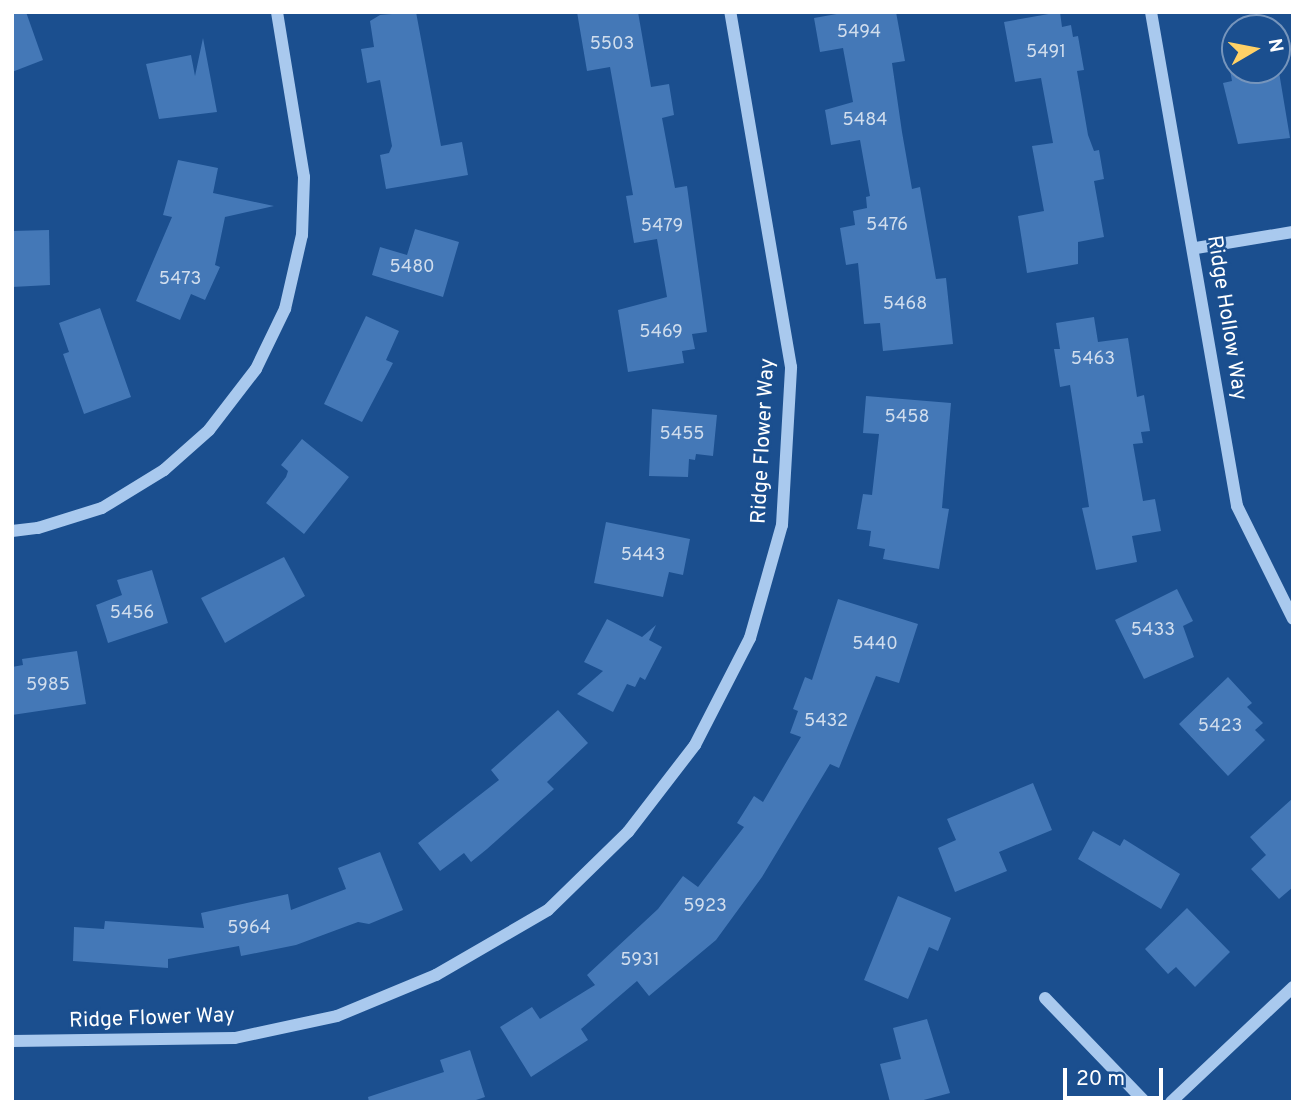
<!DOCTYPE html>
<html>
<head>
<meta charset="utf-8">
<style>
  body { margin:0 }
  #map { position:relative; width:1305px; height:1114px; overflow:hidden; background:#1b4f8f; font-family:Overpass,sans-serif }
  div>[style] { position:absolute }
  .building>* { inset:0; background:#4478b7 }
  .minor>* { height:12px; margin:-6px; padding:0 6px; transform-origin:6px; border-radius:6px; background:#a9c9ee }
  span { translate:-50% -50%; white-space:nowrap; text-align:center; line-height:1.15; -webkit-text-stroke:5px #1b4f8f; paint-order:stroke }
  .number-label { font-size:18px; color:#d0dded }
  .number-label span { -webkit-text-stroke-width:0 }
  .street-label { font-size:21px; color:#fff }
  .frame { position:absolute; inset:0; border:14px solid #fff; pointer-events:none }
  .north { position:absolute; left:1221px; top:14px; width:70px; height:70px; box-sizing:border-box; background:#1b4f8f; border:2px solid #7695bc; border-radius:50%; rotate:80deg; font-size:19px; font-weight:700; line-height:28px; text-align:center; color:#fff }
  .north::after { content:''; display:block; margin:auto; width:24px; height:32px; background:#ffd166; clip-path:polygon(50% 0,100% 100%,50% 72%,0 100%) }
  .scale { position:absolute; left:1063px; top:1068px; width:100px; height:32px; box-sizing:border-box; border:4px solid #fff; border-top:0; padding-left:9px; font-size:21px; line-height:24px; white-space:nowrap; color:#fff; -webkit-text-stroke:5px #1b4f8f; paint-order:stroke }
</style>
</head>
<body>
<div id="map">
  <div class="building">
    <div style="clip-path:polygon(12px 12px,26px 12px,43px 60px,12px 72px)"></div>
    <div style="clip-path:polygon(416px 12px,441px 146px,462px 142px,468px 175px,386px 189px,380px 155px,389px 153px,392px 146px,380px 80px,367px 83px,361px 49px,374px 47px,370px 21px,380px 15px)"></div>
    <div style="clip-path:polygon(577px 12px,638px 12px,651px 87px,669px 84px,674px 115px,662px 118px,675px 188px,687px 186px,707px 332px,692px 334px,695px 349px,682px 351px,684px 363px,628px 372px,618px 310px,667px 297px,657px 239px,634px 243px,626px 196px,633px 195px,610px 67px,587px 71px)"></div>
    <div style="clip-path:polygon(848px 12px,896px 12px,905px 61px,892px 63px,902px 132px,912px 189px,920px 187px,936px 279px,946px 278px,953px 344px,883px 351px,880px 323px,864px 324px,858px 263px,846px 265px,840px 228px,855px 225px,853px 211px,867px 208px,866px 197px,870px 196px,860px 140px,831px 145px,825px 110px,853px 102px,843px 48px,820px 52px,814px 18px)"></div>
    <div style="clip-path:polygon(1060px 12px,1062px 27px,1071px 25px,1073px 37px,1078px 36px,1084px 70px,1077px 71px,1088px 135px,1094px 151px,1099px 150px,1104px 179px,1094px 181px,1104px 237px,1078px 242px,1078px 264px,1027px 273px,1018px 216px,1044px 211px,1032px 146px,1053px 143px,1041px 78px,1015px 82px,1004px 22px)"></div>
    <div style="clip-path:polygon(203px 38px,217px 112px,159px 119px,146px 64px,191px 55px,195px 76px)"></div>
    <div style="clip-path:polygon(1230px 70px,1279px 72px,1290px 138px,1238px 144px,1223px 83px,1232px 81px)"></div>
    <div style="clip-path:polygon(178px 160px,218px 168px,213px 193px,274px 206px,225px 217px,215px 265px,220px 267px,205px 300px,191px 294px,180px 320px,136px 301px,172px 217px,163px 215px)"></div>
    <div style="clip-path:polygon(415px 229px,459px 242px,443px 297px,372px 275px,380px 247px,407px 255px)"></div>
    <div style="clip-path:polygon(49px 230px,50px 285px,12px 287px,12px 231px)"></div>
    <div style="clip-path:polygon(100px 308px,131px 397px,84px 414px,63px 354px,69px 352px,59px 323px)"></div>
    <div style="clip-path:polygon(366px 316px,399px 331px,386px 360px,393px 363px,362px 422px,324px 404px)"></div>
    <div style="clip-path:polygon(1094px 317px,1098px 342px,1128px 338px,1137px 397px,1144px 395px,1150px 431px,1141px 432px,1143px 443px,1133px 444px,1143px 501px,1155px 499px,1161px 531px,1132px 536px,1137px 562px,1096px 570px,1082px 508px,1089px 507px,1070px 385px,1060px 387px,1054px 349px,1060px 349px,1056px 323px)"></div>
    <div style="clip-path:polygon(866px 396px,951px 403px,942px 508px,949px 509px,939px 569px,883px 559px,885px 549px,869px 546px,871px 531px,857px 529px,863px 494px,872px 495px,879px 434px,863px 433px)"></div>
    <div style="clip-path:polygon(652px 409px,717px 415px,713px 456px,696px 454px,695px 460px,689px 459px,688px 477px,649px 476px)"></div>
    <div style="clip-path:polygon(302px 439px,349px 477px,304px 534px,266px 503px,286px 477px,288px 471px,281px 465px)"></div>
    <div style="clip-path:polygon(606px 522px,690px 539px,683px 575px,669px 572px,663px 597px,594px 583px)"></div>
    <div style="clip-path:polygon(284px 557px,305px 596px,225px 643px,201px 598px)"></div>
    <div style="clip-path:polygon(152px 570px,168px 623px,108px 643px,96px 605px,122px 595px,117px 580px)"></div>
    <div style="clip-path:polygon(1177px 589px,1193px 621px,1183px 626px,1194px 657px,1144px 679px,1115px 620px)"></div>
    <div style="clip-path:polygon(838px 599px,918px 624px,899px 683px,876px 676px,839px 768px,830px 764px,762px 877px,716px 940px,649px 996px,637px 981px,581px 1029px,588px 1040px,531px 1077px,500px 1027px,532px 1007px,540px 1019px,595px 985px,587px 975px,658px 909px,683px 876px,698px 887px,744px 827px,737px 823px,754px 796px,763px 802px,801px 737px,790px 733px,798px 711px,793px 709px,805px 677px,812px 680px)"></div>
    <div style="clip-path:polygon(607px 619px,642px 637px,656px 625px,649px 640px,662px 647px,645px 680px,640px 677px,635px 687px,627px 684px,613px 712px,577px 694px,603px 671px,584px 662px)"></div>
    <div style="clip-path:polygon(77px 651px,86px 704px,12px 715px,12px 667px,23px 665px,22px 659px)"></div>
    <div style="clip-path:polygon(1228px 677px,1252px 703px,1247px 707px,1263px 723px,1255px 730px,1265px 740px,1228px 776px,1179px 724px)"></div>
    <div style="clip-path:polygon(558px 710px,588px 743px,547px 782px,554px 789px,487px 849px,471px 862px,464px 853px,440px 871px,418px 843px,499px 780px,491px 770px)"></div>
    <div style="clip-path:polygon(1033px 783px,1052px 830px,999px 852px,1007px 871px,955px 892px,938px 848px,956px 840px,947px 819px)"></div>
    <div style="clip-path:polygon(1293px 798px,1293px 887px,1279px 899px,1251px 869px,1266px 855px,1250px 837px)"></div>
    <div style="clip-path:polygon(1093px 831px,1120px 846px,1124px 839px,1180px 874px,1161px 909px,1078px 859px)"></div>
    <div style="clip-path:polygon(380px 852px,403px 910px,369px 924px,358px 922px,296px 945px,241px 956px,239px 946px,168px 959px,168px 968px,73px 961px,74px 927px,104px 929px,105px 921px,204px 928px,201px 913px,288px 894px,291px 910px,346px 889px,338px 868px)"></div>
    <div style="clip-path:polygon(898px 896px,951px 918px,938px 951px,929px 947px,908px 999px,864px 980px)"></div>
    <div style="clip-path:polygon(1187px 908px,1230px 952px,1195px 987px,1176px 967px,1168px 974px,1145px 949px)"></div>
    <div style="clip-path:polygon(927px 1019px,950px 1093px,916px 1102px,890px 1102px,880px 1064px,901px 1059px,893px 1028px)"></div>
    <div style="clip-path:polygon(470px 1050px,485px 1097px,470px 1102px,369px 1102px,368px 1097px,444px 1072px,440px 1060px)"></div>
  </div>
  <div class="minor">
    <div style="left:1151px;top:12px;width:501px;rotate:80.12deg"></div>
    <div style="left:1237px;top:506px;width:126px;rotate:63.6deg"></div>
    <div style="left:1196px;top:248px;width:98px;rotate:-9.4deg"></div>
    <div style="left:12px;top:531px;width:26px;rotate:-7deg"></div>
    <div style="left:38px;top:528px;width:67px;rotate:-17.4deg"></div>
    <div style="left:102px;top:508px;width:73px;rotate:-31.5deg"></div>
    <div style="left:164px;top:470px;width:60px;rotate:-41.6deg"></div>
    <div style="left:209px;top:430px;width:77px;rotate:-52.4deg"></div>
    <div style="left:256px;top:369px;width:67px;rotate:-64.2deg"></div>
    <div style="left:285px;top:309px;width:76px;rotate:-77.1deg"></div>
    <div style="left:302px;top:235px;width:58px;rotate:-88deg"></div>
    <div style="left:304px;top:177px;width:167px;rotate:-99.3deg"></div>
    <div style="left:1045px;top:998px;width:144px;rotate:46.1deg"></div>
    <div style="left:12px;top:1041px;width:223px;rotate:-0.8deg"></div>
    <div style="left:235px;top:1038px;width:104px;rotate:-12.2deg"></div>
    <div style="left:337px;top:1016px;width:107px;rotate:-22.5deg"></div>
    <div style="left:436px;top:975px;width:129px;rotate:-30.1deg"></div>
    <div style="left:548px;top:910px;width:112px;rotate:-44.3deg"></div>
    <div style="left:628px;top:832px;width:110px;rotate:-52.4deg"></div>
    <div style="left:695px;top:745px;width:120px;rotate:-62.8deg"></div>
    <div style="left:750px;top:638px;width:117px;rotate:-74.2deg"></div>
    <div style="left:782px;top:525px;width:158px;rotate:-86.7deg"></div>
    <div style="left:791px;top:367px;width:360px;rotate:-99.7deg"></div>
    <div style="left:1171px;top:1102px;width:168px;rotate:-43.3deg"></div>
  </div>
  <div class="number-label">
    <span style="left:859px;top:33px">5494</span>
    <span style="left:612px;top:45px">5503</span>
    <span style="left:1046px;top:53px">5491</span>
    <span style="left:865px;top:121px">5484</span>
    <span style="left:887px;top:226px">5476</span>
    <span style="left:662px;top:227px">5479</span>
    <span style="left:412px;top:268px">5480</span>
    <span style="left:180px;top:280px">5473</span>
    <span style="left:905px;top:305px">5468</span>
    <span style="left:661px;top:333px">5469</span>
    <span style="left:1093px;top:360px">5463</span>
    <span style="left:907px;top:418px">5458</span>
    <span style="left:682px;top:435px">5455</span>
    <span style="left:643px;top:556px">5443</span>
    <span style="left:132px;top:614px">5456</span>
    <span style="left:1153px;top:631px">5433</span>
    <span style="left:875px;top:645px">5440</span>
    <span style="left:48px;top:686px">5985</span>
    <span style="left:826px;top:722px">5432</span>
    <span style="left:1220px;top:727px">5423</span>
    <span style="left:705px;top:907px">5923</span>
    <span style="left:249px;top:929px">5964</span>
    <span style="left:640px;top:961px">5931</span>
  </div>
  <div class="street-label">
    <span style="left:1226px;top:318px;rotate:81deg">Ridge Hollow Way</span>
    <span style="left:764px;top:441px;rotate:-87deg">Ridge Flower Way</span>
    <span style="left:152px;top:1019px;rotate:-2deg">Ridge Flower Way</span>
  </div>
  <div class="frame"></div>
  <div class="north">N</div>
  <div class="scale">20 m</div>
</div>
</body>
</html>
